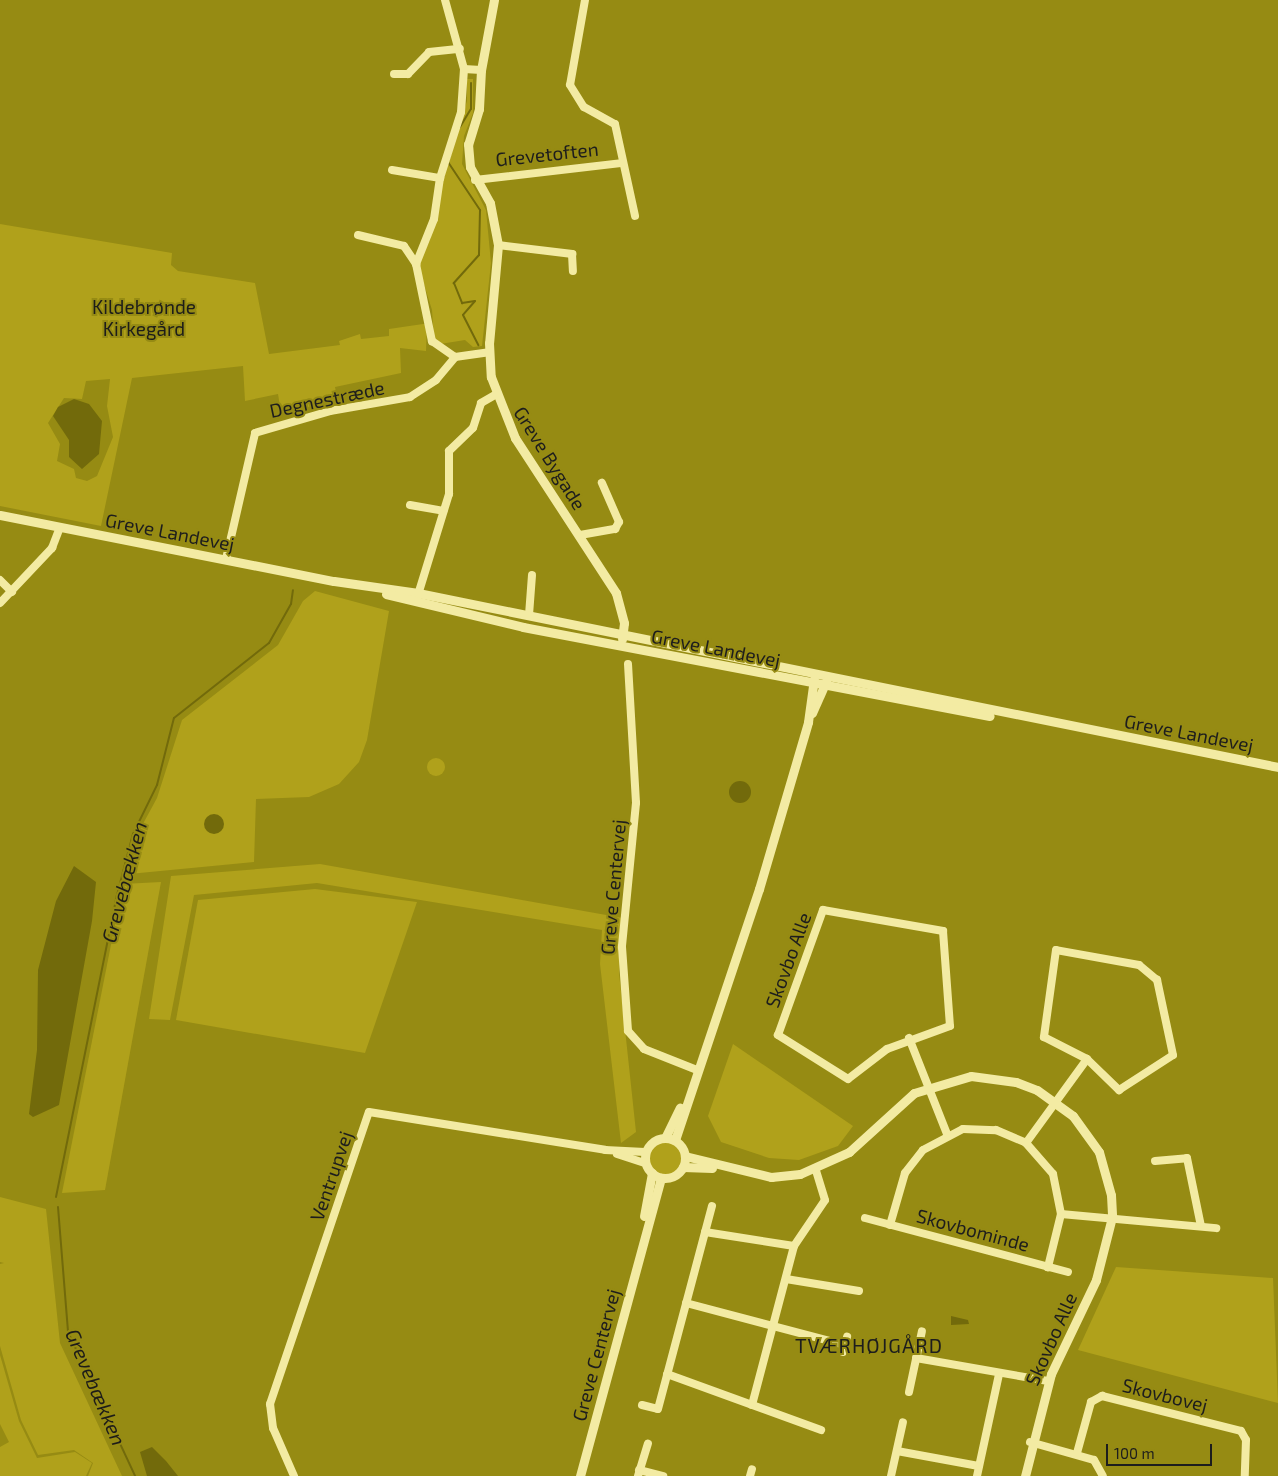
<!DOCTYPE html>
<html>
<head>
<meta charset="utf-8">
<style>
  body { margin:0 }
  #map { position:relative; width:1278px; height:1476px; overflow:hidden; background:#968b13; font-family:"Exo 2",sans-serif }
  div>[style] { position:absolute }
  .green>* { inset:0; background:#b0a11b }
  .round { border-radius:50% }
  .water>* { inset:0; background:#726a0b }
  .stream>* { height:2px; margin:-1px; padding:0 1px; transform-origin:1px; border-radius:1px; background:#726a0b }
  .minor>* { height:8px; margin:-4px; padding:0 4px; transform-origin:4px; border-radius:4px; background:#f3eba3 }
  .tertiary>* { height:9px; margin:-4.5px; padding:0 4.5px; transform-origin:4.5px; border-radius:4.5px; background:#f3eba3 }
  .tertiary>.ring { margin:-4.5px; padding:0; box-sizing:content-box; background:none; border:9px solid #f3eba3; border-radius:50% }
  span { translate:-50% -50%; white-space:nowrap; text-align:center; line-height:1.15; -webkit-text-stroke:4px #968b13; paint-order:stroke }
  .street-label { font-size:19px; color:#1d1d1d }
  .park-label { font-size:19px; color:#1d1d1a }
  .water-label { font-size:20px; color:#1d1c19; font-style:italic }
  .neighbourhood-label { font-size:20px; color:#1d1d1d; letter-spacing:1px }
  .scale { position:absolute; left:1106px; top:1444px; width:106px; height:22px; box-sizing:border-box; border:2px solid #1d1d1d; border-top:0; padding-left:6px; font-size:15px; line-height:18px; white-space:nowrap; color:#1d1d1d; -webkit-text-stroke:4px #968b13; paint-order:stroke }
</style>
</head>
<body>
<div id="map">
  <div class="green">
    <div style="clip-path:polygon(467px 79px,473px 79px,473px 113px,464px 136px,462px 164px,486px 210px,491px 263px,482px 346px,473px 347px,465px 340px,440px 344px,434px 340px,432px 310px,418px 265px,430px 240px,449px 156px,467px 101px)"></div>
    <div style="clip-path:polygon(evenodd,0 224px,172px 253px,171px 265px,178px 271px,255px 283px,269px 354px,340px 345px,339px 341px,360px 334px,361px 339px,389px 336px,389px 329px,423px 324px,427px 324px,426px 351px,400px 348px,401px 373px,335px 387px,338px 402px,281px 412px,278px 394px,245px 401px,243px 366px,132px 378px,101px 526px,0 506px,0 224px,110px 379px,107px 406px,113px 437px,97px 476px,87px 481px,76px 478px,74px 469px,57px 461px,60px 444px,48px 423px,64px 398px,82px 399px,86px 381px,110px 379px)"></div>
    <div style="clip-path:polygon(315px 591px,389px 611px,367px 740px,359px 762px,339px 784px,309px 797px,256px 799px,254px 862px,129px 874px,138px 833px,157px 798px,182px 720px,278px 645px,303px 601px)"></div>
    <div class="round" style="left:427px;top:758px;width:18px;height:18px"></div>
    <div style="clip-path:polygon(320px 864px,623px 918px,619px 973px,636px 1132px,621px 1143px,600px 964px,602px 930px,317px 883px,194px 895px,170px 1020px,149px 1019px,171px 876px)"></div>
    <div style="clip-path:polygon(161px 882px,105px 1190px,62px 1193px,123px 884px)"></div>
    <div style="clip-path:polygon(315px 889px,417px 902px,365px 1053px,176px 1020px,198px 900px)"></div>
    <div style="clip-path:polygon(733px 1044px,853px 1126px,838px 1146px,799px 1160px,769px 1158px,721px 1142px,708px 1116px)"></div>
    <div class="round" style="left:647px;top:1141px;width:36px;height:36px"></div>
    <div style="clip-path:polygon(0 1197px,46px 1209px,60px 1343px,122px 1476px,88px 1476px,93px 1463px,74px 1450px,38px 1455px,21px 1420px,0 1346px,0 1264px,4px 1263px,0 1262px)"></div>
    <div style="clip-path:polygon(1116px 1267px,1273px 1278px,1278px 1403px,1078px 1350px)"></div>
    <div style="clip-path:polygon(0 1355px,19px 1421px,37px 1458px,75px 1452px,92px 1463px,86px 1476px,0 1476px,0 1447px,9px 1442px,0 1424px)"></div>
  </div>
  <div class="water">
    <div style="clip-path:polygon(74px 399px,89px 404px,102px 421px,99px 454px,82px 469px,69px 457px,69px 440px,53px 416px,58px 407px)"></div>
    <div class="round" style="left:729px;top:781px;width:22px;height:22px"></div>
    <div class="round" style="left:204px;top:814px;width:20px;height:20px"></div>
    <div style="clip-path:polygon(74px 866px,96px 882px,92px 921px,59px 1105px,33px 1117px,29px 1114px,37px 1050px,38px 970px,56px 901px)"></div>
    <div style="clip-path:polygon(951px 1316px,968px 1320px,969px 1324px,951px 1325px)"></div>
    <div style="clip-path:polygon(152px 1447px,166px 1461px,178px 1476px,147px 1476px,140px 1452px)"></div>
  </div>
  <div class="stream">
    <div style="left:460px;top:127px;width:21px;rotate:-59deg"></div>
    <div style="left:471px;top:109px;width:26px;rotate:-90deg"></div>
    <div style="left:452px;top:148px;width:15px;rotate:106deg"></div>
    <div style="left:448px;top:162px;width:58px;rotate:56.3deg"></div>
    <div style="left:480px;top:210px;width:45px;rotate:91.3deg"></div>
    <div style="left:479px;top:255px;width:38px;rotate:132deg"></div>
    <div style="left:454px;top:283px;width:22px;rotate:68deg"></div>
    <div style="left:462px;top:303px;width:13px;rotate:-9deg"></div>
    <div style="left:475px;top:301px;width:18px;rotate:131deg"></div>
    <div style="left:463px;top:315px;width:34px;rotate:63deg"></div>
    <div style="left:56px;top:1197px;width:308px;rotate:-78.6deg"></div>
    <div style="left:117px;top:895px;width:63px;rotate:-75.3deg"></div>
    <div style="left:133px;top:834px;width:55px;rotate:-63.9deg"></div>
    <div style="left:157px;top:785px;width:69px;rotate:-75.8deg"></div>
    <div style="left:174px;top:718px;width:121px;rotate:-38.3deg"></div>
    <div style="left:269px;top:643px;width:45px;rotate:-60.6deg"></div>
    <div style="left:291px;top:604px;width:14px;rotate:-82deg"></div>
    <div style="left:58px;top:1207px;width:125px;rotate:85.4deg"></div>
    <div style="left:68px;top:1332px;width:159px;rotate:65deg"></div>
  </div>
  <div class="minor">
    <div style="left:445px;top:0;width:72px;rotate:74.6deg"></div>
    <div style="left:585px;top:0;width:86px;rotate:100deg"></div>
    <div style="left:570px;top:85px;width:26px;rotate:58deg"></div>
    <div style="left:584px;top:107px;width:35px;rotate:29deg"></div>
    <div style="left:615px;top:124px;width:94px;rotate:77.7deg"></div>
    <div style="left:394px;top:74px;width:14px"></div>
    <div style="left:408px;top:74px;width:30px;rotate:-46deg"></div>
    <div style="left:429px;top:52px;width:31px;rotate:-6deg"></div>
    <div style="left:392px;top:170px;width:49px;rotate:9.5deg"></div>
    <div style="left:475px;top:180px;width:149px;rotate:-6.6deg"></div>
    <div style="left:358px;top:235px;width:47px;rotate:13.4deg"></div>
    <div style="left:404px;top:246px;width:22px;rotate:56deg"></div>
    <div style="left:416px;top:264px;width:79px;rotate:78.3deg"></div>
    <div style="left:432px;top:341px;width:28px;rotate:35deg"></div>
    <div style="left:498px;top:245px;width:75px;rotate:6.9deg"></div>
    <div style="left:572px;top:254px;width:17px;rotate:87deg"></div>
    <div style="left:416px;top:264px;width:48px;rotate:-68.2deg"></div>
    <div style="left:434px;top:219px;width:41px;rotate:-81.7deg"></div>
    <div style="left:440px;top:178px;width:69px;rotate:-72.3deg"></div>
    <div style="left:461px;top:112px;width:43px;rotate:-86deg"></div>
    <div style="left:464px;top:69px;width:17px;rotate:3deg"></div>
    <div style="left:410px;top:505px;width:34px;rotate:10deg"></div>
    <div style="left:580px;top:535px;width:36px;rotate:-10deg"></div>
    <div style="left:615px;top:529px;width:8px;rotate:-60deg"></div>
    <div style="left:619px;top:522px;width:43px;rotate:-113.6deg"></div>
    <div style="left:226px;top:559px;width:129px;rotate:-77deg"></div>
    <div style="left:255px;top:433px;width:78px;rotate:-16.3deg"></div>
    <div style="left:330px;top:411px;width:81px;rotate:-9.9deg"></div>
    <div style="left:410px;top:397px;width:31px;rotate:-33deg"></div>
    <div style="left:436px;top:380px;width:30px;rotate:-50deg"></div>
    <div style="left:455px;top:357px;width:34px;rotate:-8deg"></div>
    <div style="left:0;top:580px;width:17px;rotate:45deg"></div>
    <div style="left:417px;top:598px;width:109px;rotate:-72.9deg"></div>
    <div style="left:449px;top:494px;width:43px;rotate:-90deg"></div>
    <div style="left:449px;top:451px;width:33px;rotate:-44deg"></div>
    <div style="left:473px;top:428px;width:26px;rotate:-72deg"></div>
    <div style="left:481px;top:403px;width:16px;rotate:-30deg"></div>
    <div style="left:0;top:603px;width:76px;rotate:-46.6deg"></div>
    <div style="left:52px;top:548px;width:22px;rotate:-69deg"></div>
    <div style="left:529px;top:615px;width:40px;rotate:-85.7deg"></div>
    <div style="left:628px;top:664px;width:139px;rotate:86.7deg"></div>
    <div style="left:636px;top:803px;width:145px;rotate:95.6deg"></div>
    <div style="left:622px;top:947px;width:84px;rotate:85.9deg"></div>
    <div style="left:628px;top:1031px;width:24px;rotate:48deg"></div>
    <div style="left:644px;top:1049px;width:57px;rotate:21.6deg"></div>
    <div style="left:823px;top:910px;width:122px;rotate:9.9deg"></div>
    <div style="left:943px;top:931px;width:95px;rotate:85.8deg"></div>
    <div style="left:950px;top:1026px;width:67px;rotate:159.9deg"></div>
    <div style="left:887px;top:1049px;width:49px;rotate:142.4deg"></div>
    <div style="left:848px;top:1079px;width:83px;rotate:-147.8deg"></div>
    <div style="left:778px;top:1035px;width:133px;rotate:-70.2deg"></div>
    <div style="left:909px;top:1038px;width:103px;rotate:68.4deg"></div>
    <div style="left:1026px;top:1143px;width:104px;rotate:-54deg"></div>
    <div style="left:1087px;top:1059px;width:45px;rotate:44.1deg"></div>
    <div style="left:1119px;top:1090px;width:64px;rotate:-32.9deg"></div>
    <div style="left:1173px;top:1055px;width:77px;rotate:-102deg"></div>
    <div style="left:1157px;top:980px;width:23px;rotate:-140deg"></div>
    <div style="left:1139px;top:965px;width:84px;rotate:-169.8deg"></div>
    <div style="left:1056px;top:950px;width:88px;rotate:97.9deg"></div>
    <div style="left:1044px;top:1037px;width:48px;rotate:27.1deg"></div>
    <div style="left:617px;top:1154px;width:29px;rotate:18deg"></div>
    <div style="left:1155px;top:1161px;width:32px;rotate:-5deg"></div>
    <div style="left:1187px;top:1158px;width:69px;rotate:78.4deg"></div>
    <div style="left:1061px;top:1214px;width:156px;rotate:5.2deg"></div>
    <div style="left:865px;top:1218px;width:210px;rotate:14.9deg"></div>
    <div style="left:890px;top:1225px;width:54px;rotate:-73.9deg"></div>
    <div style="left:905px;top:1173px;width:29px;rotate:-52deg"></div>
    <div style="left:923px;top:1150px;width:45px;rotate:-27.7deg"></div>
    <div style="left:963px;top:1129px;width:33px;rotate:2deg"></div>
    <div style="left:996px;top:1130px;width:33px;rotate:23deg"></div>
    <div style="left:1026px;top:1143px;width:41px;rotate:48.9deg"></div>
    <div style="left:1053px;top:1174px;width:41px;rotate:78.7deg"></div>
    <div style="left:1061px;top:1214px;width:55px;rotate:103.8deg"></div>
    <div style="left:705px;top:1232px;width:90px;rotate:8.9deg"></div>
    <div style="left:786px;top:1279px;width:74px;rotate:9.3deg"></div>
    <div style="left:686px;top:1303px;width:164px;rotate:14.8deg"></div>
    <div style="left:843px;top:1352px;width:16px;rotate:-75deg"></div>
    <div style="left:916px;top:1358px;width:134px;rotate:9.9deg"></div>
    <div style="left:667px;top:1374px;width:164px;rotate:20deg"></div>
    <div style="left:909px;top:1392px;width:62px;rotate:-78deg"></div>
    <div style="left:642px;top:1405px;width:16px;rotate:14deg"></div>
    <div style="left:658px;top:1409px;width:210px;rotate:-75.1deg"></div>
    <div style="left:752px;top:1405px;width:164px;rotate:-75.2deg"></div>
    <div style="left:794px;top:1246px;width:55px;rotate:-56deg"></div>
    <div style="left:825px;top:1200px;width:31px;rotate:-107deg"></div>
    <div style="left:1030px;top:1442px;width:66px;rotate:15.7deg"></div>
    <div style="left:1094px;top:1460px;width:18px;rotate:61deg"></div>
    <div style="left:897px;top:1451px;width:83px;rotate:10.4deg"></div>
    <div style="left:1077px;top:1453px;width:53px;rotate:-74.6deg"></div>
    <div style="left:1091px;top:1402px;width:13px;rotate:-29deg"></div>
    <div style="left:1102px;top:1396px;width:143px;rotate:14.1deg"></div>
    <div style="left:1241px;top:1431px;width:10px;rotate:61deg"></div>
    <div style="left:1246px;top:1440px;width:36px;rotate:92deg"></div>
    <div style="left:639px;top:1470px;width:25px;rotate:14deg"></div>
    <div style="left:294px;top:1476px;width:52px;rotate:-113.6deg"></div>
    <div style="left:273px;top:1428px;width:24px;rotate:-97deg"></div>
    <div style="left:270px;top:1404px;width:308px;rotate:-71.3deg"></div>
    <div style="left:369px;top:1112px;width:239px;rotate:9.1deg"></div>
    <div style="left:605px;top:1150px;width:40px;rotate:2.9deg"></div>
    <div style="left:638px;top:1476px;width:34px;rotate:-73deg"></div>
    <div style="left:750px;top:1476px;width:7px;rotate:-74deg"></div>
    <div style="left:891px;top:1476px;width:55px;rotate:-77.5deg"></div>
    <div style="left:977px;top:1476px;width:104px;rotate:-77.8deg"></div>
  </div>
  <div class="tertiary">
    <div style="left:494px;top:0;width:71px;rotate:100.5deg"></div>
    <div style="left:481px;top:70px;width:39px;rotate:93deg"></div>
    <div style="left:479px;top:109px;width:37px;rotate:107deg"></div>
    <div style="left:468px;top:144px;width:23px;rotate:85deg"></div>
    <div style="left:470px;top:167px;width:41px;rotate:60.9deg"></div>
    <div style="left:490px;top:203px;width:43px;rotate:79.2deg"></div>
    <div style="left:498px;top:245px;width:98px;rotate:95.2deg"></div>
    <div style="left:489px;top:343px;width:34px;rotate:87deg"></div>
    <div style="left:491px;top:377px;width:66px;rotate:68.5deg"></div>
    <div style="left:515px;top:438px;width:185px;rotate:56.9deg"></div>
    <div style="left:616px;top:593px;width:31px;rotate:75deg"></div>
    <div style="left:624px;top:623px;width:16px;rotate:97deg"></div>
    <div style="left:0;top:515px;width:340px;rotate:11.2deg"></div>
    <div style="left:334px;top:581px;width:85px;rotate:8.1deg"></div>
    <div style="left:418px;top:593px;width:877px;rotate:11.44deg"></div>
    <div style="left:386px;top:594px;width:141px;rotate:13.5deg"></div>
    <div style="left:523px;top:627px;width:475px;rotate:10.8deg"></div>
    <div style="left:812px;top:713px;width:35px;rotate:-66deg"></div>
    <div class="ring" style="left:645px;top:1138px;width:31px;height:31px"></div>
    <div style="left:665px;top:1138px;width:34px;rotate:-64deg"></div>
    <div style="left:675px;top:1140px;width:265px;rotate:-71.5deg"></div>
    <div style="left:759px;top:889px;width:174px;rotate:-73.6deg"></div>
    <div style="left:808px;top:722px;width:43px;rotate:-82.1deg"></div>
    <div style="left:685px;top:1156px;width:89px;rotate:13.7deg"></div>
    <div style="left:771px;top:1177px;width:29px;rotate:-6deg"></div>
    <div style="left:800px;top:1174px;width:54px;rotate:-24.2deg"></div>
    <div style="left:849px;top:1152px;width:88px;rotate:-42.2deg"></div>
    <div style="left:914px;top:1093px;width:59px;rotate:-16.6deg"></div>
    <div style="left:971px;top:1076px;width:45px;rotate:7.6deg"></div>
    <div style="left:1016px;top:1082px;width:22px;rotate:21deg"></div>
    <div style="left:1037px;top:1090px;width:44px;rotate:35.8deg"></div>
    <div style="left:1073px;top:1116px;width:44px;rotate:54.2deg"></div>
    <div style="left:1099px;top:1152px;width:45px;rotate:74.4deg"></div>
    <div style="left:1111px;top:1195px;width:22px;rotate:87deg"></div>
    <div style="left:1112px;top:1217px;width:65px;rotate:104.3deg"></div>
    <div style="left:1096px;top:1280px;width:104px;rotate:115.6deg"></div>
    <div style="left:1051px;top:1374px;width:105px;rotate:104.3deg"></div>
    <div style="left:683px;top:1167px;width:29px;rotate:2deg"></div>
    <div style="left:644px;top:1216px;width:44px;rotate:-79.5deg"></div>
    <div style="left:580px;top:1476px;width:309px;rotate:-74.8deg"></div>
  </div>
  <div class="street-label">
    <span style="left:547px;top:154px;rotate:-6deg">Grevetoften</span>
    <span style="left:327px;top:399px;rotate:-12deg">Degnestræde</span>
    <span style="left:550px;top:458px;rotate:58deg">Greve Bygade</span>
    <span style="left:170px;top:532px;rotate:11deg">Greve Landevej</span>
    <span style="left:716px;top:648px;rotate:11deg">Greve Landevej</span>
    <span style="left:1189px;top:733px;rotate:11deg">Greve Landevej</span>
    <span style="left:613px;top:887px;rotate:-85deg">Greve Centervej</span>
    <span style="left:788px;top:960px;rotate:-70deg">Skovbo Alle</span>
    <span style="left:331px;top:1176px;rotate:-71deg">Ventrupvej</span>
    <span style="left:973px;top:1230px;rotate:15deg">Skovbominde</span>
    <span style="left:1051px;top:1339px;rotate:-66deg">Skovbo Alle</span>
    <span style="left:596px;top:1355px;rotate:-75deg">Greve Centervej</span>
    <span style="left:1165px;top:1395px;rotate:14deg">Skovbovej</span>
  </div>
  <div class="park-label">
    <span style="left:144px;top:318px">Kildebrønde<br>Kirkegård</span>
  </div>
  <div class="water-label">
    <span style="left:124px;top:882px;rotate:-75deg">Grevebækken</span>
    <span style="left:96px;top:1387px;rotate:67deg">Grevebækken</span>
  </div>
  <div class="neighbourhood-label">
    <span style="left:869px;top:1345px">TVÆRHØJGÅRD</span>
  </div>
  <div class="scale">100 m</div>
</div>
</body>
</html>
